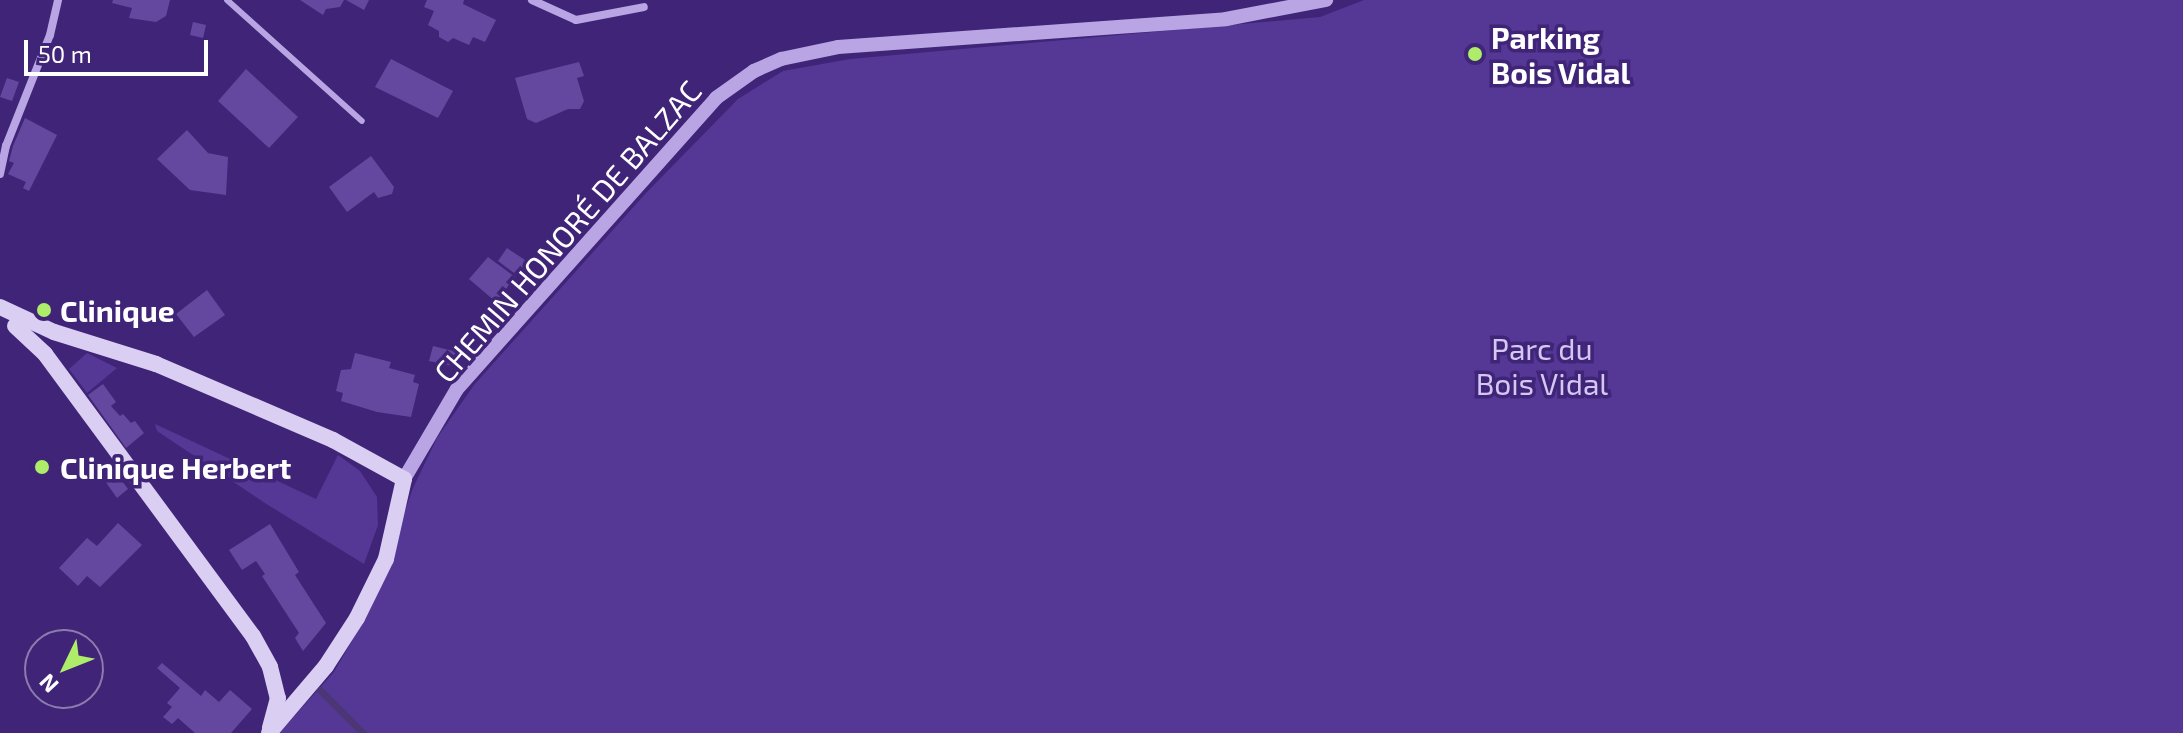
<!DOCTYPE html>
<html>
<head>
<meta charset="utf-8">
<style>
  body { margin:0 }
  #map { position:relative; width:2183px; height:733px; overflow:hidden; background:#402477; font-family:"Exo 2",sans-serif }
  div>[style] { position:absolute }
  .green>* { inset:0; background:#553795 }
  .stream>* { height:7px; margin:-3.5px; padding:0 3.5px; transform-origin:3.5px; border-radius:3.5px; background:#4c3675 }
  .building>* { inset:0; background:#64489f }
  .service>* { height:6px; margin:-3px; padding:0 3px; transform-origin:3px; border-radius:3px; background:#b9a5e3 }
  .minor>* { height:8px; margin:-4px; padding:0 4px; transform-origin:4px; border-radius:4px; background:#b9a5e3 }
  .tertiary>* { height:14px; margin:-7px; padding:0 7px; transform-origin:7px; border-radius:7px; background:#b9a5e3 }
  .secondary>* { height:16px; margin:-8px; padding:0 8px; transform-origin:8px; border-radius:8px; background:#dacef3 }
  .dots>* { width:22px; height:22px; translate:-50% -50%; box-sizing:border-box; border:4px solid #402477; border-radius:50% }
  span { translate:-50% -50%; white-space:nowrap; text-align:center; line-height:1.15; -webkit-text-stroke:7px #402477; paint-order:stroke }
  .poi-label { font-size:30px; color:#fff; font-weight:700 }
  .left { translate:0 -50%; text-align:left }
  .street-label { font-size:30px; color:#fff }
  .park-label { font-size:30px; color:#d5c7f3 }
  .north { position:absolute; left:24px; top:629px; width:80px; height:80px; box-sizing:border-box; background:#402477; border:2px solid #8c7cad; border-radius:50%; rotate:227deg; font-size:22px; font-weight:700; line-height:32px; text-align:center; color:#fff }
  .north::after { content:''; display:block; margin:auto; width:28px; height:36px; background:#aeed69; clip-path:polygon(50% 0,100% 100%,50% 72%,0 100%) }
  .scale { position:absolute; left:24px; top:40px; width:184px; height:36px; box-sizing:border-box; border:4px solid #fff; border-top:0; padding-left:10px; font-size:24px; line-height:28px; white-space:nowrap; color:#fff; -webkit-text-stroke:6px #402477; paint-order:stroke }
</style>
</head>
<body>
<div id="map">
  <div class="green">
    <div style="clip-path:polygon(1364px 0,2183px 0,2183px 733px,279px 733px,334px 672px,371px 608px,413px 488px,437px 438px,474px 385px,646px 193px,738px 99px,783px 71px,850px 59px,1320px 17px)"></div>
    <div style="clip-path:polygon(87px 353px,117px 368px,87px 393px,69px 369px)"></div>
    <div style="clip-path:polygon(155px 424px,316px 499px,338px 455px,360px 471px,377px 497px,378px 525px,364px 564px,268px 505px,157px 431px)"></div>
  </div>
  <div class="stream">
    <div style="left:320px;top:690px;width:61px;rotate:45deg"></div>
  </div>
  <div class="building">
    <div style="clip-path:polygon(113px 0,170px 0,166px 16px,156px 22px,129px 18px,132px 8px,112px 3px)"></div>
    <div style="clip-path:polygon(300px 0,344px 0,340px 7px,326px 9px,323px 15px)"></div>
    <div style="clip-path:polygon(346px 0,369px 0,364px 10px)"></div>
    <div style="clip-path:polygon(427px 0,464px 0,463px 4px,496px 20px,485px 42px,473px 37px,469px 45px,453px 38px,448px 42px,439px 37px,439px 31px,428px 25px,434px 11px,424px 7px)"></div>
    <div style="clip-path:polygon(193px 22px,206px 25px,203px 38px,190px 35px)"></div>
    <div style="clip-path:polygon(391px 59px,453px 91px,438px 118px,375px 87px)"></div>
    <div style="clip-path:polygon(579px 62px,584px 76px,577px 78px,584px 101px,580px 109px,568px 109px,536px 123px,527px 119px,515px 78px)"></div>
    <div style="clip-path:polygon(246px 69px,298px 117px,269px 148px,218px 101px)"></div>
    <div style="clip-path:polygon(7px 78px,19px 82px,12px 101px,0 97px)"></div>
    <div style="clip-path:polygon(25px 118px,57px 135px,29px 191px,23px 188px,26px 182px,8px 174px,14px 163px,9px 161px,13px 146px)"></div>
    <div style="clip-path:polygon(187px 130px,208px 153px,228px 157px,226px 195px,190px 190px,157px 159px)"></div>
    <div style="clip-path:polygon(371px 156px,394px 187px,392px 194px,378px 198px,374px 192px,347px 212px,329px 187px)"></div>
    <div style="clip-path:polygon(507px 248px,528px 262px,518px 276px,498px 261px)"></div>
    <div style="clip-path:polygon(488px 257px,515px 277px,496px 302px,469px 279px)"></div>
    <div style="clip-path:polygon(207px 290px,225px 315px,194px 337px,176px 314px)"></div>
    <div style="clip-path:polygon(433px 346px,457px 352px,453px 366px,429px 361px)"></div>
    <div style="clip-path:polygon(355px 353px,391px 362px,389px 368px,415px 375px,413px 382px,419px 384px,411px 417px,377px 412px,341px 401px,343px 393px,336px 391px,341px 370px,351px 369px)"></div>
    <div style="clip-path:polygon(103px 384px,116px 402px,111px 406px,120px 416px,123px 414px,131px 423px,135px 421px,144px 433px,126px 448px,88px 395px)"></div>
    <div style="clip-path:polygon(116px 473px,128px 489px,117px 498px,105px 481px)"></div>
    <div style="clip-path:polygon(118px 523px,142px 545px,100px 587px,87px 576px,78px 586px,59px 568px,87px 538px,97px 546px)"></div>
    <div style="clip-path:polygon(270px 524px,299px 572px,295px 575px,326px 623px,303px 651px,295px 638px,299px 633px,262px 576px,265px 574px,256px 561px,242px 570px,229px 550px)"></div>
    <div style="clip-path:polygon(162px 663px,201px 696px,205px 690px,219px 702px,230px 690px,252px 709px,231px 733px,195px 733px,178px 718px,172px 724px,163px 717px,172px 707px,167px 703px,180px 688px,157px 668px)"></div>
  </div>
  <div class="service">
    <div style="left:227px;top:0;width:181px;rotate:41.9deg"></div>
  </div>
  <div class="minor">
    <div style="left:532px;top:0;width:48px;rotate:24.4deg"></div>
    <div style="left:576px;top:20px;width:69px;rotate:-10.8deg"></div>
    <div style="left:0;top:174px;width:29px;rotate:-78deg"></div>
    <div style="left:6px;top:146px;width:119px;rotate:-68.4deg"></div>
    <div style="left:50px;top:35px;width:36px;rotate:-77deg"></div>
  </div>
  <div class="tertiary">
    <div style="left:404px;top:479px;width:104px;rotate:-59.5deg"></div>
    <div style="left:457px;top:389px;width:390px;rotate:-48.3deg"></div>
    <div style="left:716px;top:98px;width:47px;rotate:-35.4deg"></div>
    <div style="left:754px;top:71px;width:30px;rotate:-24deg"></div>
    <div style="left:781px;top:59px;width:58px;rotate:-11.9deg"></div>
    <div style="left:838px;top:47px;width:389px;rotate:-4.1deg"></div>
    <div style="left:1226px;top:19px;width:102px;rotate:-10.8deg"></div>
  </div>
  <div class="secondary">
    <div style="left:0;top:307px;width:60px;rotate:24.8deg"></div>
    <div style="left:54px;top:332px;width:107px;rotate:17.4deg"></div>
    <div style="left:156px;top:364px;width:193px;rotate:23.2deg"></div>
    <div style="left:333px;top:440px;width:81px;rotate:28.8deg"></div>
    <div style="left:404px;top:479px;width:82px;rotate:102.7deg"></div>
    <div style="left:386px;top:559px;width:66px;rotate:116.2deg"></div>
    <div style="left:357px;top:618px;width:57px;rotate:122.9deg"></div>
    <div style="left:326px;top:666px;width:88px;rotate:130.4deg"></div>
    <div style="left:15px;top:326px;width:41px;rotate:43deg"></div>
    <div style="left:45px;top:354px;width:350px;rotate:53.6deg"></div>
    <div style="left:253px;top:636px;width:35px;rotate:61deg"></div>
    <div style="left:270px;top:667px;width:32px;rotate:76deg"></div>
    <div style="left:278px;top:698px;width:31px;rotate:105deg"></div>
  </div>
  <div class="dots">
    <div style="left:1475px;top:54px;background:#aeed69"></div>
    <div style="left:44px;top:310px;background:#aeed69"></div>
    <div style="left:42px;top:467px;background:#aeed69"></div>
  </div>
  <div class="poi-label">
    <span class="left" style="left:1491px;top:54px">Parking<br>Bois Vidal</span>
    <span class="left" style="left:60px;top:310px">Clinique</span>
    <span class="left" style="left:60px;top:467px">Clinique Herbert</span>
  </div>
  <div class="street-label">
    <span style="left:567px;top:231px;rotate:-49deg">CHEMIN HONORÉ DE BALZAC</span>
  </div>
  <div class="park-label">
    <span style="left:1542px;top:365px">Parc du<br>Bois Vidal</span>
  </div>
  <div class="north">N</div>
  <div class="scale">50 m</div>
</div>
</body>
</html>
